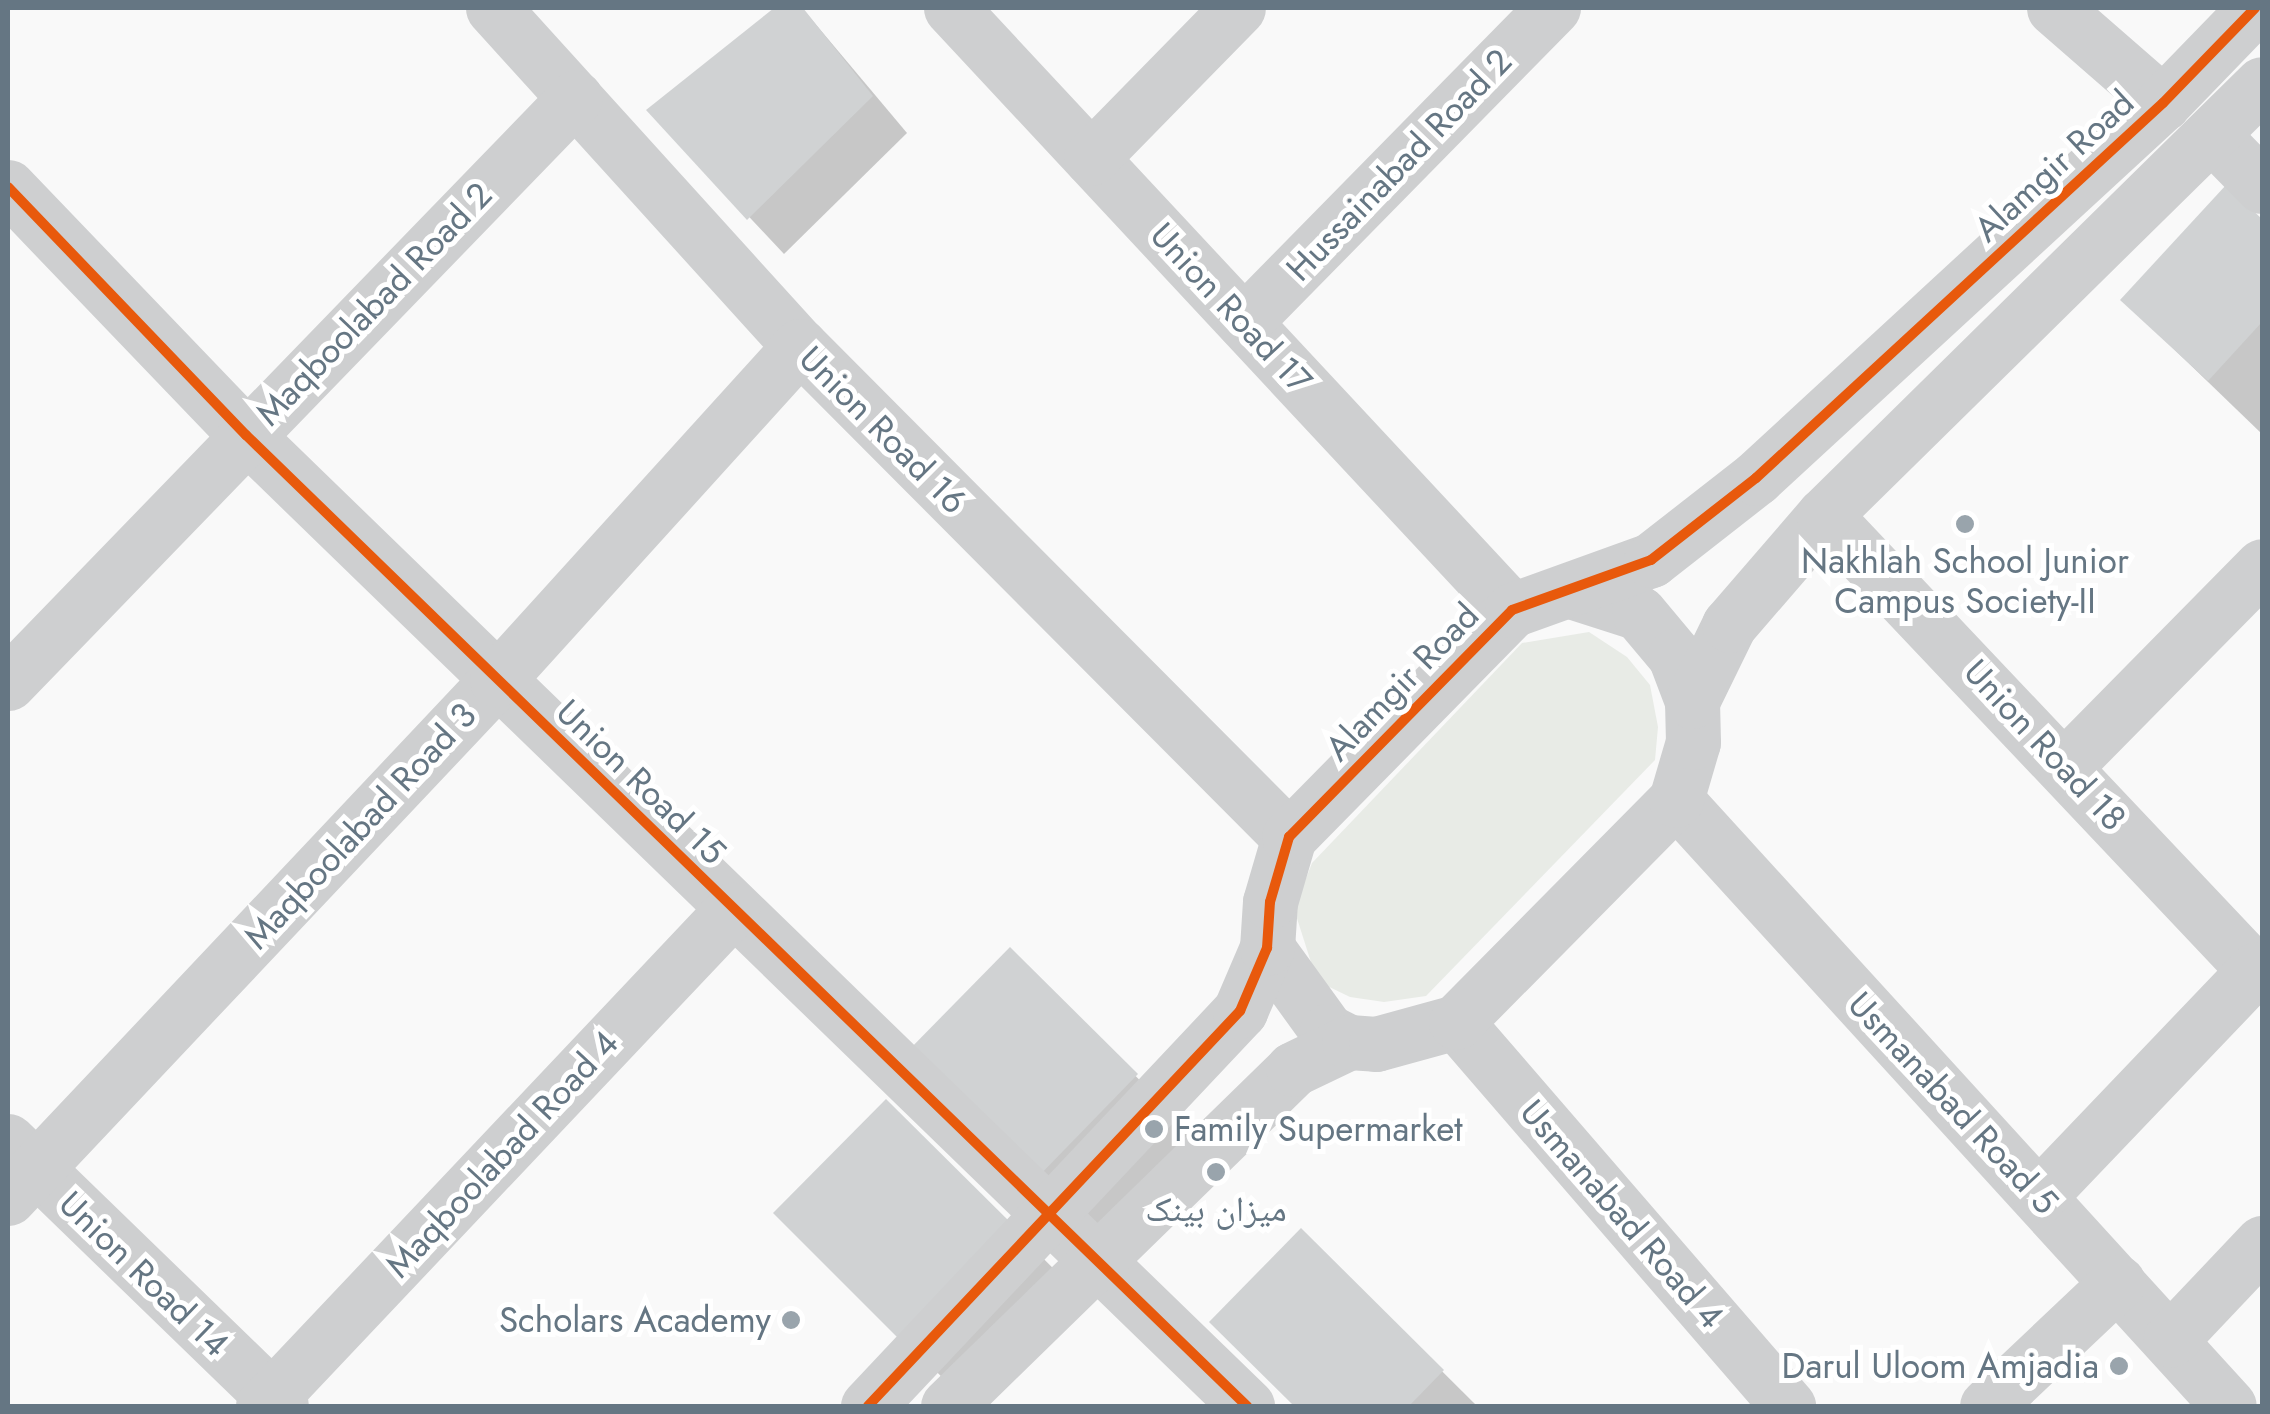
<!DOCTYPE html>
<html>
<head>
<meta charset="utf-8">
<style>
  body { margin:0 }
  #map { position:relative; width:2270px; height:1414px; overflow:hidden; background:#f9f9f9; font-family:Jost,"Noto Naskh Arabic",sans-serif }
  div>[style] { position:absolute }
  .green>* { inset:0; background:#e8ebe6 }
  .shadow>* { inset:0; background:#0003 }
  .building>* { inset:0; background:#d0d2d3 }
  .minor>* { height:55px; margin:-27.5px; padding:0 27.5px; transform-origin:27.5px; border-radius:27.5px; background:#cecfd0 }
  .cycleway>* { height:10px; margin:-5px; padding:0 5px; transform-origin:5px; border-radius:5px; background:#e8590c }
  .dots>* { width:28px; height:28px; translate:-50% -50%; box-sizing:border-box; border:5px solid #fff; border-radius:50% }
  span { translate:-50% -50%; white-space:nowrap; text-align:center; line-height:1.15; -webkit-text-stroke:10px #fff; paint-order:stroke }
  .street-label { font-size:35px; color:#657683 }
  .poi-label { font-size:35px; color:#657683 }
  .left { translate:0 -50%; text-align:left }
  .right { translate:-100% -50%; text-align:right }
  .frame { position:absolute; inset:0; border:10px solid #657683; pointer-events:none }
</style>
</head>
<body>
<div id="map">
  <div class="green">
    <div style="clip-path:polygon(1589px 632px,1627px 657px,1650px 685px,1658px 727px,1655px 760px,1426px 996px,1384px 1002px,1350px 997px,1317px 981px,1294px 909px,1312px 863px,1522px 643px)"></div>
  </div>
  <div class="shadow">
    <div style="clip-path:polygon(778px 8px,802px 8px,907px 133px,784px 254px,649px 110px)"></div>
    <div style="clip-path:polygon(2226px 188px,2262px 222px,2262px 434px,2123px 300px)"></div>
    <div style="clip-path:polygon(1010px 951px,1208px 1148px,1106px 1253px,979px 1128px)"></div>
    <div style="clip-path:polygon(886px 1102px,1088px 1303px,971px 1406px,777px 1213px)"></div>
    <div style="clip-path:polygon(1301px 1231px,1477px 1406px,1297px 1406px,1212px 1322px)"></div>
  </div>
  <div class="building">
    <div style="clip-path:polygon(774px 8px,803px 8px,873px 96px,747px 220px,646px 110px)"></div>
    <div style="clip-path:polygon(2226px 185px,2262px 219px,2262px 322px,2208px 381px,2120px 300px)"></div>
    <div style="clip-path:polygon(1010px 947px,1138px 1074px,1032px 1183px,903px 1056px)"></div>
    <div style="clip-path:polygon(886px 1099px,1018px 1230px,905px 1345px,773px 1213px)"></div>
    <div style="clip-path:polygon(1301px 1228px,1444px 1370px,1409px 1406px,1294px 1406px,1209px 1322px)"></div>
  </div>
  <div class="minor">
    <div style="left:493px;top:8px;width:457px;rotate:47.8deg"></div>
    <div style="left:800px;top:346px;width:693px;rotate:45.12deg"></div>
    <div style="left:951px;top:8px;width:823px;rotate:47.02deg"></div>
    <div style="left:2054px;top:8px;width:145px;rotate:41.1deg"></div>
    <div style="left:2213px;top:136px;width:70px;rotate:45.6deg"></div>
    <div style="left:1091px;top:158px;width:210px;rotate:-45.6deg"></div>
    <div style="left:8px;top:187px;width:344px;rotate:46.2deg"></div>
    <div style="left:246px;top:435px;width:1395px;rotate:44.13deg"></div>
    <div style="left:1244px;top:322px;width:441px;rotate:-45.5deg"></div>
    <div style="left:1824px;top:515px;width:637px;rotate:46.59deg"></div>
    <div style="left:1574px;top:592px;width:68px;rotate:17.9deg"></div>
    <div style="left:1639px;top:613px;width:56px;rotate:50.1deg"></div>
    <div style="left:1675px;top:656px;width:48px;rotate:69.3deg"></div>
    <div style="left:8px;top:683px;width:815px;rotate:-45.9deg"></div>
    <div style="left:2066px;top:765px;width:279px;rotate:-45.4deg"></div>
    <div style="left:1676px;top:800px;width:820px;rotate:47.62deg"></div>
    <div style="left:1267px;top:948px;width:102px;rotate:54.1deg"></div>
    <div style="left:1327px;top:1031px;width:25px;rotate:27deg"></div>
    <div style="left:1456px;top:1022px;width:508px;rotate:49.15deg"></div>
    <div style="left:8px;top:1141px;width:380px;rotate:44.1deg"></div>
    <div style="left:2039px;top:1196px;width:313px;rotate:-46.3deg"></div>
    <div style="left:8px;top:1198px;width:712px;rotate:-46.65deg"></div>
    <div style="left:497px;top:680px;width:451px;rotate:-47.8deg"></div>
    <div style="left:2170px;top:1340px;width:134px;rotate:-46.5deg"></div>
    <div style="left:263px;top:1406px;width:683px;rotate:-46.6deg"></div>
    <div style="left:868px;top:1406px;width:543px;rotate:-46.72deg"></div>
    <div style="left:1240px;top:1011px;width:69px;rotate:-66.8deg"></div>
    <div style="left:1267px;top:948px;width:46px;rotate:-86.3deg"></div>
    <div style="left:1270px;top:902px;width:68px;rotate:-73.7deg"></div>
    <div style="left:1289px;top:837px;width:318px;rotate:-45.5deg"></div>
    <div style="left:1512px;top:610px;width:148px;rotate:-19.8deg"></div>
    <div style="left:1651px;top:560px;width:133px;rotate:-38deg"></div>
    <div style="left:1756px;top:478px;width:553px;rotate:-42.66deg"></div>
    <div style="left:2163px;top:103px;width:132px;rotate:-45.9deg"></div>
    <div style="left:948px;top:1406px;width:482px;rotate:-44.3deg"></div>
    <div style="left:1293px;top:1069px;width:62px;rotate:-25.7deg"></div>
    <div style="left:1349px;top:1042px;width:27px;rotate:4deg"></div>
    <div style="left:1376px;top:1044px;width:83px;rotate:-15.4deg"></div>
    <div style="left:1456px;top:1022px;width:313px;rotate:-45.3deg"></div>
    <div style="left:1676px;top:800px;width:60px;rotate:-73.7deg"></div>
    <div style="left:1693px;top:742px;width:41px;rotate:-91.4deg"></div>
    <div style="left:1692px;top:701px;width:85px;rotate:-64deg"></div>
    <div style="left:1729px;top:625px;width:145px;rotate:-49.2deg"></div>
    <div style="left:1824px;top:515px;width:614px;rotate:-44.54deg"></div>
    <div style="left:1987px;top:1406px;width:180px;rotate:-43.4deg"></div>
  </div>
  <div class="cycleway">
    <div style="left:8px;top:187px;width:344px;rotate:46.2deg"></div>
    <div style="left:246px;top:435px;width:1395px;rotate:44.13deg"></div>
    <div style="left:868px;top:1406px;width:543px;rotate:-46.72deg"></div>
    <div style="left:1240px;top:1011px;width:69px;rotate:-66.8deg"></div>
    <div style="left:1267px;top:948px;width:46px;rotate:-86.3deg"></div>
    <div style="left:1270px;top:902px;width:68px;rotate:-73.7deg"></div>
    <div style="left:1289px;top:837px;width:318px;rotate:-45.5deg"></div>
    <div style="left:1512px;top:610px;width:148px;rotate:-19.8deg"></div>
    <div style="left:1651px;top:560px;width:133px;rotate:-38deg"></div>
    <div style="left:1756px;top:478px;width:553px;rotate:-42.66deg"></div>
    <div style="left:2163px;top:103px;width:132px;rotate:-45.9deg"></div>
  </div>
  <div class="dots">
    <div style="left:1965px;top:524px;background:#99a4ac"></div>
    <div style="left:1154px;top:1129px;background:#99a4ac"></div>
    <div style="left:1216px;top:1172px;background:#99a4ac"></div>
    <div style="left:791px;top:1320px;background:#99a4ac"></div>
    <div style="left:2119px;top:1366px;background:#99a4ac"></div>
  </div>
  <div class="street-label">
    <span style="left:1399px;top:165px;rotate:-46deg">Hussainabad Road 2</span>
    <span style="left:2054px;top:166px;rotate:-43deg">Alamgir Road</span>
    <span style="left:374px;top:304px;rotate:-46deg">Maqboolabad Road 2</span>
    <span style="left:1231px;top:308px;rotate:47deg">Union Road 17</span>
    <span style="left:883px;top:430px;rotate:45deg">Union Road 16</span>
    <span style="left:1402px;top:682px;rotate:-46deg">Alamgir Road</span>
    <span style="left:2045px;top:745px;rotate:47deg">Union Road 18</span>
    <span style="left:641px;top:782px;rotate:44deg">Union Road 15</span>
    <span style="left:360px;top:826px;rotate:-47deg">Maqboolabad Road 3</span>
    <span style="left:1953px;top:1103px;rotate:47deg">Usmanabad Road 5</span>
    <span style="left:502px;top:1154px;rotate:-47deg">Maqboolabad Road 4</span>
    <span style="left:1622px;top:1214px;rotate:49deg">Usmanabad Road 4</span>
    <span style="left:144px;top:1274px;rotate:44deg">Union Road 14</span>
  </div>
  <div class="poi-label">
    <span style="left:1965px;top:581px">Nakhlah School Junior<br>Campus Society-II</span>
    <span class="left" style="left:1174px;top:1129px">Family Supermarket</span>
    <span style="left:1216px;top:1209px">میزان بینک</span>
    <span class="right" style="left:771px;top:1320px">Scholars Academy</span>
    <span class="right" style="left:2099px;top:1366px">Darul Uloom Amjadia</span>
  </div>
  <div class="frame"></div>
</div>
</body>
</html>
